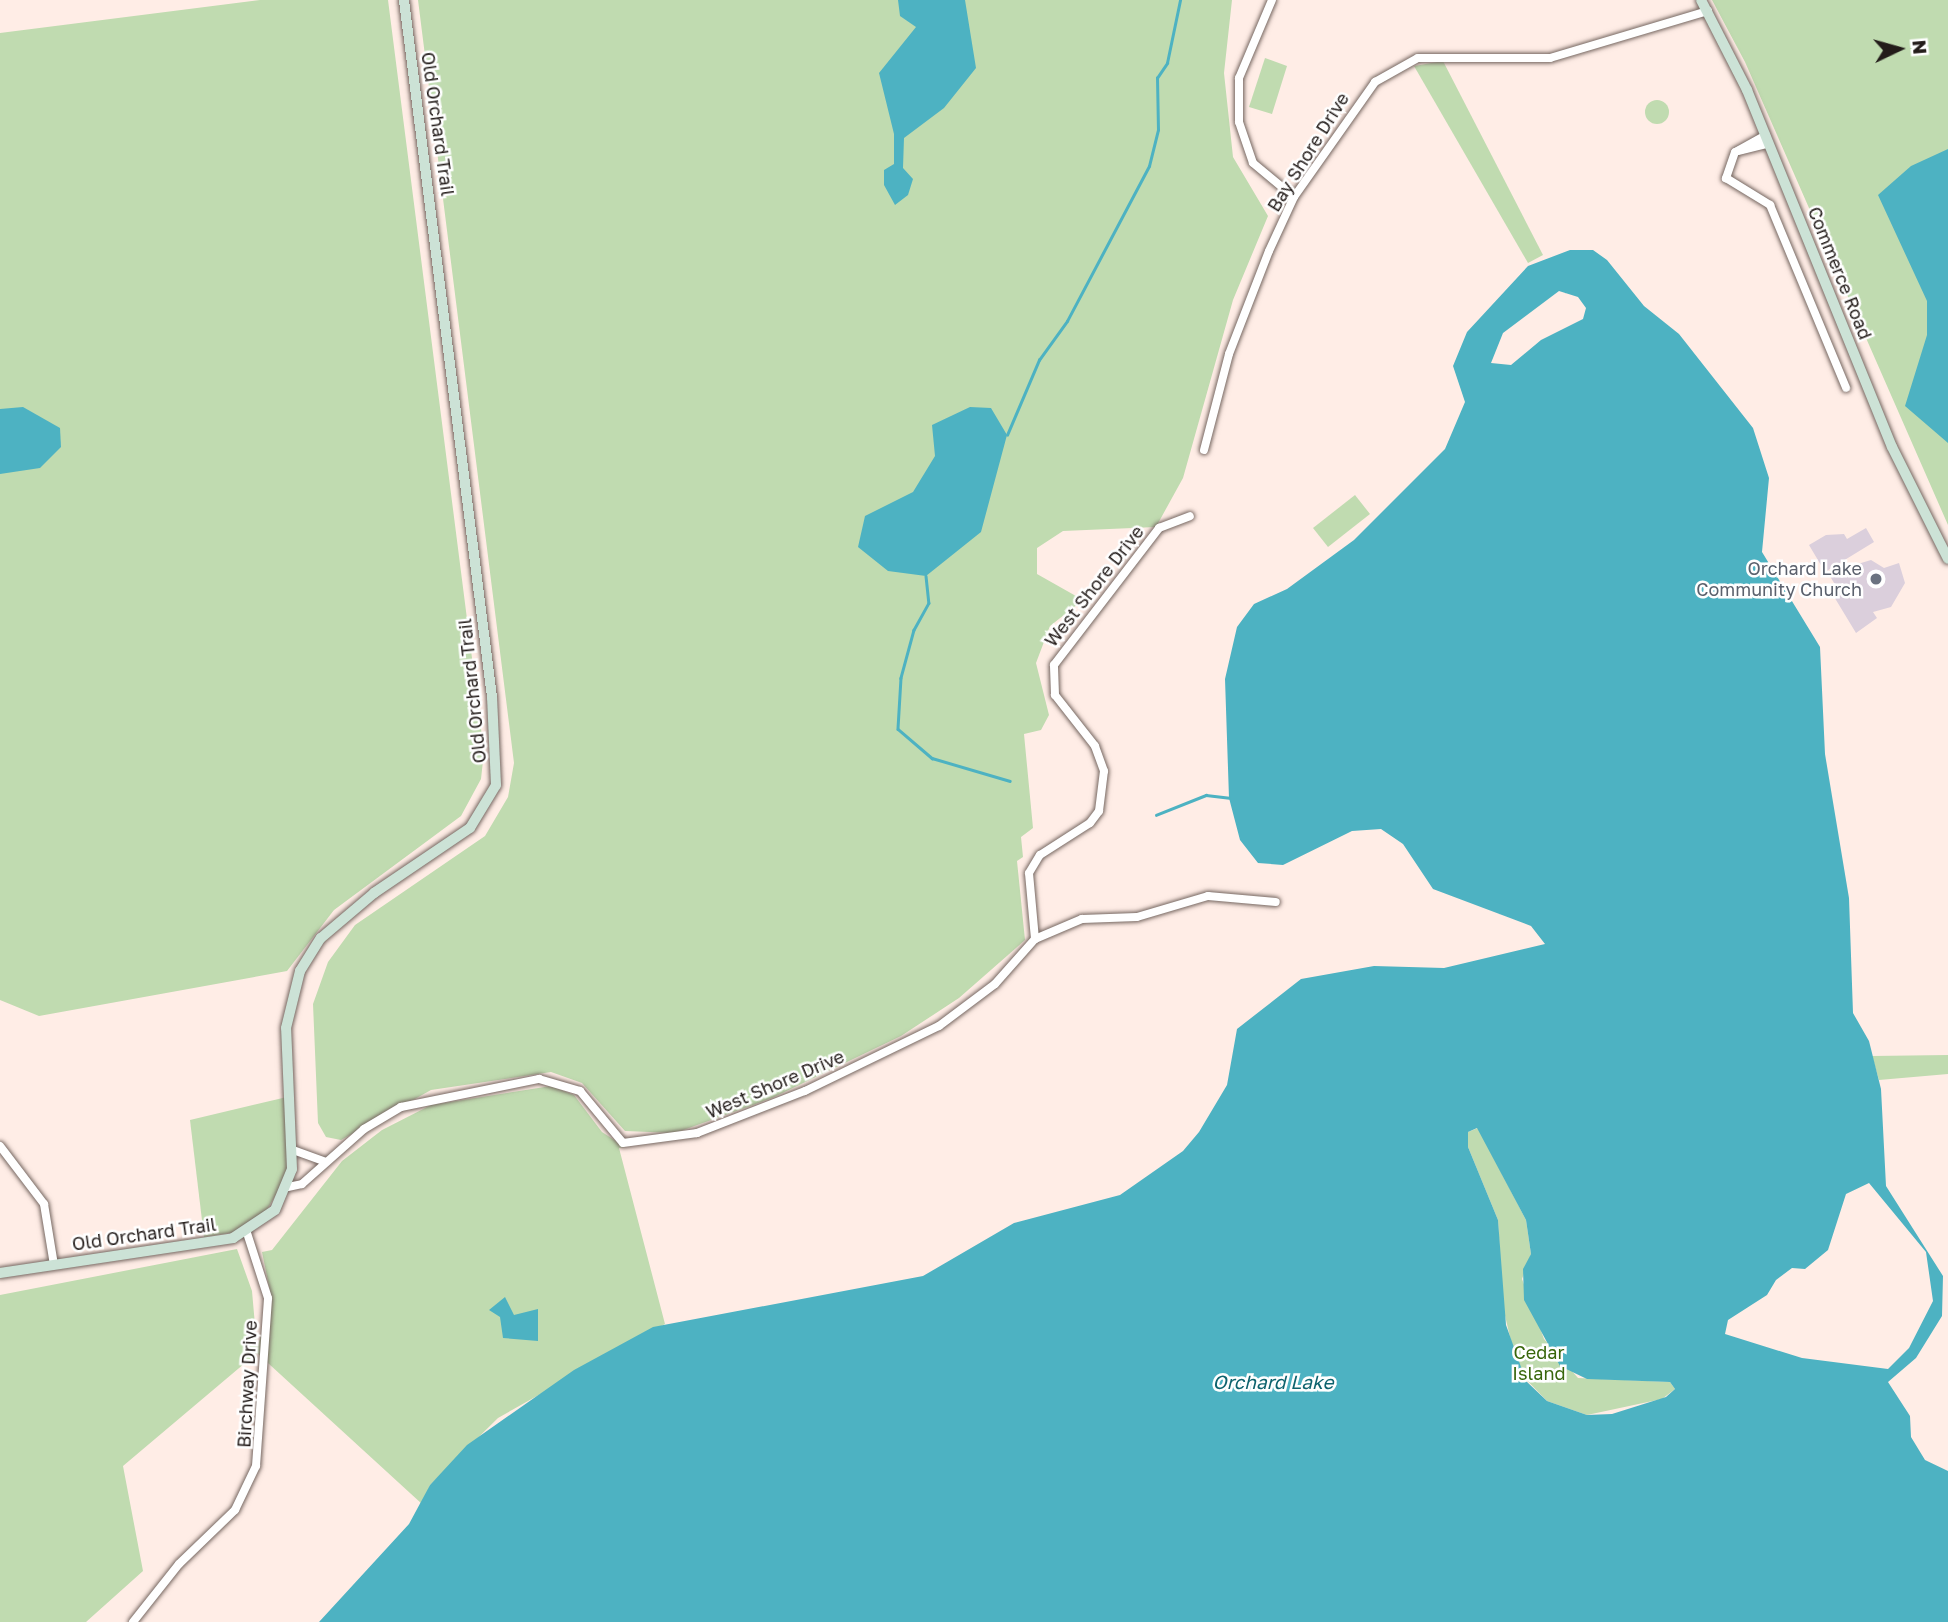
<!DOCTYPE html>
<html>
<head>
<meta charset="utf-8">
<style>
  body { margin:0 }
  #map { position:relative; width:1948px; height:1622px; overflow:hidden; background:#ffede6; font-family:"Golos Text",sans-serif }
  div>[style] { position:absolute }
  .green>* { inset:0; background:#c0dbb0 }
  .round { border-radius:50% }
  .water>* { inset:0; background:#4db2c2 }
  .stream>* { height:2.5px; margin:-1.25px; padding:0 1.25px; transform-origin:1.25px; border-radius:1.25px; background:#4db2c2 }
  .building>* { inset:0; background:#dbcfdc }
  .roads { filter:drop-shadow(0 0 2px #766761) drop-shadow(0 0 2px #766761) }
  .street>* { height:8px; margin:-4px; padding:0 4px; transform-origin:4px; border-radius:4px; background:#fff }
  .secondary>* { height:10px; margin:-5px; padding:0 5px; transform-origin:5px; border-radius:5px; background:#cce2d6 }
  .dots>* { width:19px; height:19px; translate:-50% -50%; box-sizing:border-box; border:4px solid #fff; border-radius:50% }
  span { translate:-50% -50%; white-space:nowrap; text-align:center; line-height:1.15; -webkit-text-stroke:5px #fff; paint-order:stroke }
  .street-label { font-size:18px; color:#231c1a }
  .worship-label { font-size:18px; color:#5b616d }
  .right { translate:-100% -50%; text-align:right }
  .park-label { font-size:18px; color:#38660b }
  .water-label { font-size:19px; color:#0e636e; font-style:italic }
  .north { position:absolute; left:1864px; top:14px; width:70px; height:70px; -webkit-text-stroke:5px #fff; paint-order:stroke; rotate:85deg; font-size:19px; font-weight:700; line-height:28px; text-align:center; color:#231c1a }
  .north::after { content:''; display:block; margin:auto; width:24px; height:32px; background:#231c1a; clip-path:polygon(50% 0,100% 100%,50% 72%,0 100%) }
</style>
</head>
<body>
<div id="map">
  <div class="green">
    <div style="clip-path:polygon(260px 0,388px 0,484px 752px,481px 779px,461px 816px,334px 910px,287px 971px,39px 1016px,0 1000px,0 33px)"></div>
    <div style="clip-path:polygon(418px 0,1232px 0,1224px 73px,1233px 157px,1268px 216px,1233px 300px,1183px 478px,1156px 527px,1063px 531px,1037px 548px,1037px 574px,1083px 600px,1050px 626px,1036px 663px,1049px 715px,1041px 730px,1024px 734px,1033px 828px,1021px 837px,1023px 857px,1017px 861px,1025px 940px,959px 998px,901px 1036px,772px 1098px,675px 1133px,625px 1131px,582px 1083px,551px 1072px,431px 1090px,341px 1140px,326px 1137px,318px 1123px,313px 1004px,328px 962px,355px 925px,485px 836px,508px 797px,514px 763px)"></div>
    <div style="clip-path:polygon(1712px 0,1948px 0,1948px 525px,1745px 62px)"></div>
    <div style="clip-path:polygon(1265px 58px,1287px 66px,1272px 114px,1249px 107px)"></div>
    <div style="clip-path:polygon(1443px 61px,1543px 255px,1528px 263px,1414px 66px)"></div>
    <div class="round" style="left:1645px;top:100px;width:24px;height:24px"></div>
    <div style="clip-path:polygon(1355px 495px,1370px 514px,1328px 547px,1313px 528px)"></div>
    <div style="clip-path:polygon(1948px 1055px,1948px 1074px,1879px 1080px,1872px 1056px)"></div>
    <div style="clip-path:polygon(551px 1086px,574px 1095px,602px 1132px,625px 1147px,619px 1148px,665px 1324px,498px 1418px,430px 1485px,422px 1504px,257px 1353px,123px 1466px,143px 1571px,86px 1622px,0 1622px,0 1295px,237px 1249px,252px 1291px,257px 1348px,272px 1301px,262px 1252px,272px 1250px,342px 1161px,382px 1130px,431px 1105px)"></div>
    <div style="clip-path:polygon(287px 1097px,290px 1172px,255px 1229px,204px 1237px,190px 1120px)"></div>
    <div style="clip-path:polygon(1478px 1128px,1526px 1220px,1531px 1254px,1522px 1279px,1544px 1339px,1578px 1378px,1670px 1382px,1675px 1389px,1662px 1399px,1587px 1415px,1547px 1401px,1518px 1371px,1503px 1307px,1498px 1220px,1468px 1147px,1468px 1132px)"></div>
  </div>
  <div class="water">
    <div style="clip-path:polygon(898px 0,965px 0,976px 68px,944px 108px,904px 138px,903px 168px,913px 179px,908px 195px,895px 205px,884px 185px,884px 170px,894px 164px,894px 134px,879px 73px,916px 27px,900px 16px)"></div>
    <div style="clip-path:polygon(1948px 149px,1948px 443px,1905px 406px,1927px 335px,1927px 301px,1878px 195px,1911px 166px)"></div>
    <div style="clip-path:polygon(evenodd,1570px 250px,1593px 250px,1607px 260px,1644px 306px,1679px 334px,1753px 428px,1769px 478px,1762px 552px,1820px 647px,1825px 754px,1849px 898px,1853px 1013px,1869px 1041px,1881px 1089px,1886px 1186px,1943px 1276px,1942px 1316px,1916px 1358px,1888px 1382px,1910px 1416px,1911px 1437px,1925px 1460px,1948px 1471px,1948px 1622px,319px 1622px,409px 1524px,430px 1485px,467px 1445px,574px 1370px,653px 1327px,923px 1276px,1014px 1223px,1120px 1195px,1183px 1151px,1199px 1132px,1227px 1085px,1237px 1029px,1301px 979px,1374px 966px,1444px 968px,1545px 944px,1531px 926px,1433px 889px,1403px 844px,1381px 829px,1352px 831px,1283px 865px,1258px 863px,1240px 840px,1229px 798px,1225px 679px,1237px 627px,1254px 604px,1287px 589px,1354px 540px,1445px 449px,1465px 402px,1453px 366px,1467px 332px,1528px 266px,1570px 250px,1559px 291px,1578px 297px,1586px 308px,1583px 319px,1541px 340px,1511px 365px,1491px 363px,1503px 333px,1559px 291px,1570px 250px,1477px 1128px,1526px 1220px,1531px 1254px,1523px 1269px,1524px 1300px,1560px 1366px,1587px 1379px,1670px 1382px,1675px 1389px,1666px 1397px,1612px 1414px,1587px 1415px,1547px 1401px,1526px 1381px,1506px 1325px,1498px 1220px,1468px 1147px,1468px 1132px,1477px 1128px,1570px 250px,1869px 1183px,1926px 1252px,1933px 1301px,1909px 1348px,1888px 1369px,1802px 1358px,1725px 1334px,1728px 1320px,1767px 1295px,1776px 1280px,1792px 1268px,1805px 1269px,1828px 1250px,1846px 1194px,1869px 1183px)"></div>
    <div style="clip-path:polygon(23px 407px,60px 428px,61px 447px,40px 468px,0 474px,0 409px)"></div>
    <div style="clip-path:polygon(970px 407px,991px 408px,1007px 435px,981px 532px,926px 576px,888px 571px,858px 547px,865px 516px,913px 492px,935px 456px,932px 425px)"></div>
    <div style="clip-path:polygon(505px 1297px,514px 1315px,538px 1309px,538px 1341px,503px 1338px,500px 1317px,489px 1310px)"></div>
  </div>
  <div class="stream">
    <div style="left:1007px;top:435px;width:82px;rotate:-66.9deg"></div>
    <div style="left:1039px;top:360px;width:48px;rotate:-54.3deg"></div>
    <div style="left:1067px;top:321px;width:175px;rotate:-62.1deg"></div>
    <div style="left:1149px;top:166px;width:37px;rotate:-76deg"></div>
    <div style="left:1158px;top:130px;width:52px;rotate:-91.1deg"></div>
    <div style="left:1157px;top:78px;width:18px;rotate:-56deg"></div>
    <div style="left:1167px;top:63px;width:64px;rotate:-78.3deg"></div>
    <div style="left:926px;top:576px;width:27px;rotate:84deg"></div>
    <div style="left:929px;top:603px;width:31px;rotate:119deg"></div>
    <div style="left:914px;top:630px;width:50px;rotate:105.2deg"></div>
    <div style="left:901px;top:678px;width:51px;rotate:93.4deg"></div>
    <div style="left:898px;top:729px;width:45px;rotate:40.5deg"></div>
    <div style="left:932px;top:758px;width:81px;rotate:16.4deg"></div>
    <div style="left:1156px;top:815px;width:54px;rotate:-21.8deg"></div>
    <div style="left:1206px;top:795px;width:23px;rotate:7deg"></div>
  </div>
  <div class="building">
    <div style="clip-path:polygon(1866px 528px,1874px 542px,1825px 572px,1809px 545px,1826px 535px,1844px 534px,1847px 539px)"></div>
    <div style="clip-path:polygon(1871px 560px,1884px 568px,1899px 563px,1905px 583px,1891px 607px,1873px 612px,1877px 618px,1856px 633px,1833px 595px,1839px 591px,1828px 573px)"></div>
  </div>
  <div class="roads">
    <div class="street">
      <div style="left:1272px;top:0;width:85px;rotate:112.9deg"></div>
      <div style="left:1239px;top:78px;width:44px;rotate:90deg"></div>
      <div style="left:1239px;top:122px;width:43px;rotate:71.1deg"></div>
      <div style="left:1253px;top:163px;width:53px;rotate:39.7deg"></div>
      <div style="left:1766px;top:135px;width:35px;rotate:151deg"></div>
      <div style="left:1735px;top:152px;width:28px;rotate:109deg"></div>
      <div style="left:1726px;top:178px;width:52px;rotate:31.5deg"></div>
      <div style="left:1770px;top:205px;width:198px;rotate:67.4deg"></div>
      <div style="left:1738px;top:151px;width:32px;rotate:-14deg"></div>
      <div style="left:1204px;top:450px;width:99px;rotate:-75.4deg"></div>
      <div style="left:1229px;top:354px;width:110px;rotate:-68.8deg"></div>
      <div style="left:1269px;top:251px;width:60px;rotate:-65.2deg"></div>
      <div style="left:1294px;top:197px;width:141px;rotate:-54.8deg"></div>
      <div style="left:1375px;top:82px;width:49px;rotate:-29.2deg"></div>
      <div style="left:1418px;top:58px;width:132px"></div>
      <div style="left:1550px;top:58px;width:165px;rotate:-16.6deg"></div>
      <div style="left:1035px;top:939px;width:66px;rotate:-95.2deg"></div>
      <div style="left:1029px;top:873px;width:21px;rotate:-59deg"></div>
      <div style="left:1040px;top:855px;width:59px;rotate:-32.6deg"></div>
      <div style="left:1090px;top:823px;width:15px;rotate:-53deg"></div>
      <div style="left:1099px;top:811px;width:40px;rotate:-82.9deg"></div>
      <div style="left:1104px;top:771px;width:27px;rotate:-110deg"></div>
      <div style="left:1095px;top:746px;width:65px;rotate:-128.1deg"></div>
      <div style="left:1055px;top:695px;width:30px;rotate:-92deg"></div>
      <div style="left:1054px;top:665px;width:173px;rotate:-52.5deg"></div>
      <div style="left:1159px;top:528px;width:33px;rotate:-21deg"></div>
      <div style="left:0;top:1146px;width:73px;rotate:52.8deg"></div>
      <div style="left:44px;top:1204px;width:62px;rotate:80.7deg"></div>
      <div style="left:293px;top:1150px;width:33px;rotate:20deg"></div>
      <div style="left:288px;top:1187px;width:14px;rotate:-12deg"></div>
      <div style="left:302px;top:1184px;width:83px;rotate:-41.6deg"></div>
      <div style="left:364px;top:1129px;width:43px;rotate:-30.7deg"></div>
      <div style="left:401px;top:1107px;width:141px;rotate:-11.5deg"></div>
      <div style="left:539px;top:1079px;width:43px;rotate:16.3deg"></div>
      <div style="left:580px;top:1091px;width:67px;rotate:50.4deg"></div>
      <div style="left:623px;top:1143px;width:75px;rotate:-7.7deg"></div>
      <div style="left:697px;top:1133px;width:116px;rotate:-21.3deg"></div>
      <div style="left:805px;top:1091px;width:149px;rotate:-25.9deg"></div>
      <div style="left:939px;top:1026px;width:70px;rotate:-36.9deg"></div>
      <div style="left:995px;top:984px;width:60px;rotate:-48.4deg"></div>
      <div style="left:1035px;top:939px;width:51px;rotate:-23.1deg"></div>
      <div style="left:1082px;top:919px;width:55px;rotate:-2.1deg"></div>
      <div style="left:1137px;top:917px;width:74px;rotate:-16.5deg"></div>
      <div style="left:1208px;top:896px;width:68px;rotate:5deg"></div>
      <div style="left:133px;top:1622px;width:74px;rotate:-51.6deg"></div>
      <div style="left:179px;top:1564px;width:78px;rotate:-44deg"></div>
      <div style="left:235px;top:1510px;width:49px;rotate:-64.5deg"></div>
      <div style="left:256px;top:1466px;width:168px;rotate:-85.9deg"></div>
      <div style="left:268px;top:1298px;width:68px;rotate:-107.9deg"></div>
    </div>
    <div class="secondary">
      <div style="left:1701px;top:0;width:101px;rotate:62.9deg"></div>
      <div style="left:1747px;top:90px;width:385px;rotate:67.9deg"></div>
      <div style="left:1892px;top:447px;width:125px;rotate:63.4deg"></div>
      <div style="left:0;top:1273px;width:236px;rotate:-8.5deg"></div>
      <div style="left:233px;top:1238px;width:50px;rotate:-33.7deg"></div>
      <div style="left:275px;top:1210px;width:44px;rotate:-67.5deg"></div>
      <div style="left:292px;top:1169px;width:141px;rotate:-92.4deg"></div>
      <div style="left:286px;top:1028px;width:59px;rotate:-76.2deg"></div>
      <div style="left:300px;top:971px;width:39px;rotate:-58deg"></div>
      <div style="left:321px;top:938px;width:70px;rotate:-40.3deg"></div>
      <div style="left:374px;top:893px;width:116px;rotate:-34.1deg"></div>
      <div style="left:470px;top:828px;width:50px;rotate:-58.8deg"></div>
      <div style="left:496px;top:785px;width:88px;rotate:-92.6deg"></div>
      <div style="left:492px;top:697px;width:703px;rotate:-97.2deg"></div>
    </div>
  </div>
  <div class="dots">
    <div style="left:1876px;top:579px;background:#6b7280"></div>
  </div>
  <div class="street-label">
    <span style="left:438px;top:124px;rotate:82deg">Old Orchard Trail</span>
    <span style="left:1308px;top:152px;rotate:-58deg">Bay Shore Drive</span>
    <span style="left:1840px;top:273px;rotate:68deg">Commerce Road</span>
    <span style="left:1094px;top:586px;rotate:-52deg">West Shore Drive</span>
    <span style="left:472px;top:691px;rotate:-96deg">Old Orchard Trail</span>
    <span style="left:775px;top:1084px;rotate:-23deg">West Shore Drive</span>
    <span style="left:144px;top:1234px;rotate:-8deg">Old Orchard Trail</span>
    <span style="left:247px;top:1384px;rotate:-87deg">Birchway Drive</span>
  </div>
  <div class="worship-label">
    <span class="right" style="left:1862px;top:579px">Orchard Lake<br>Community Church</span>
  </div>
  <div class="park-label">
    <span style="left:1539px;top:1363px">Cedar<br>Island</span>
  </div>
  <div class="water-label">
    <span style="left:1273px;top:1382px">Orchard Lake</span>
  </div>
  <div class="north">N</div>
</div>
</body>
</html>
